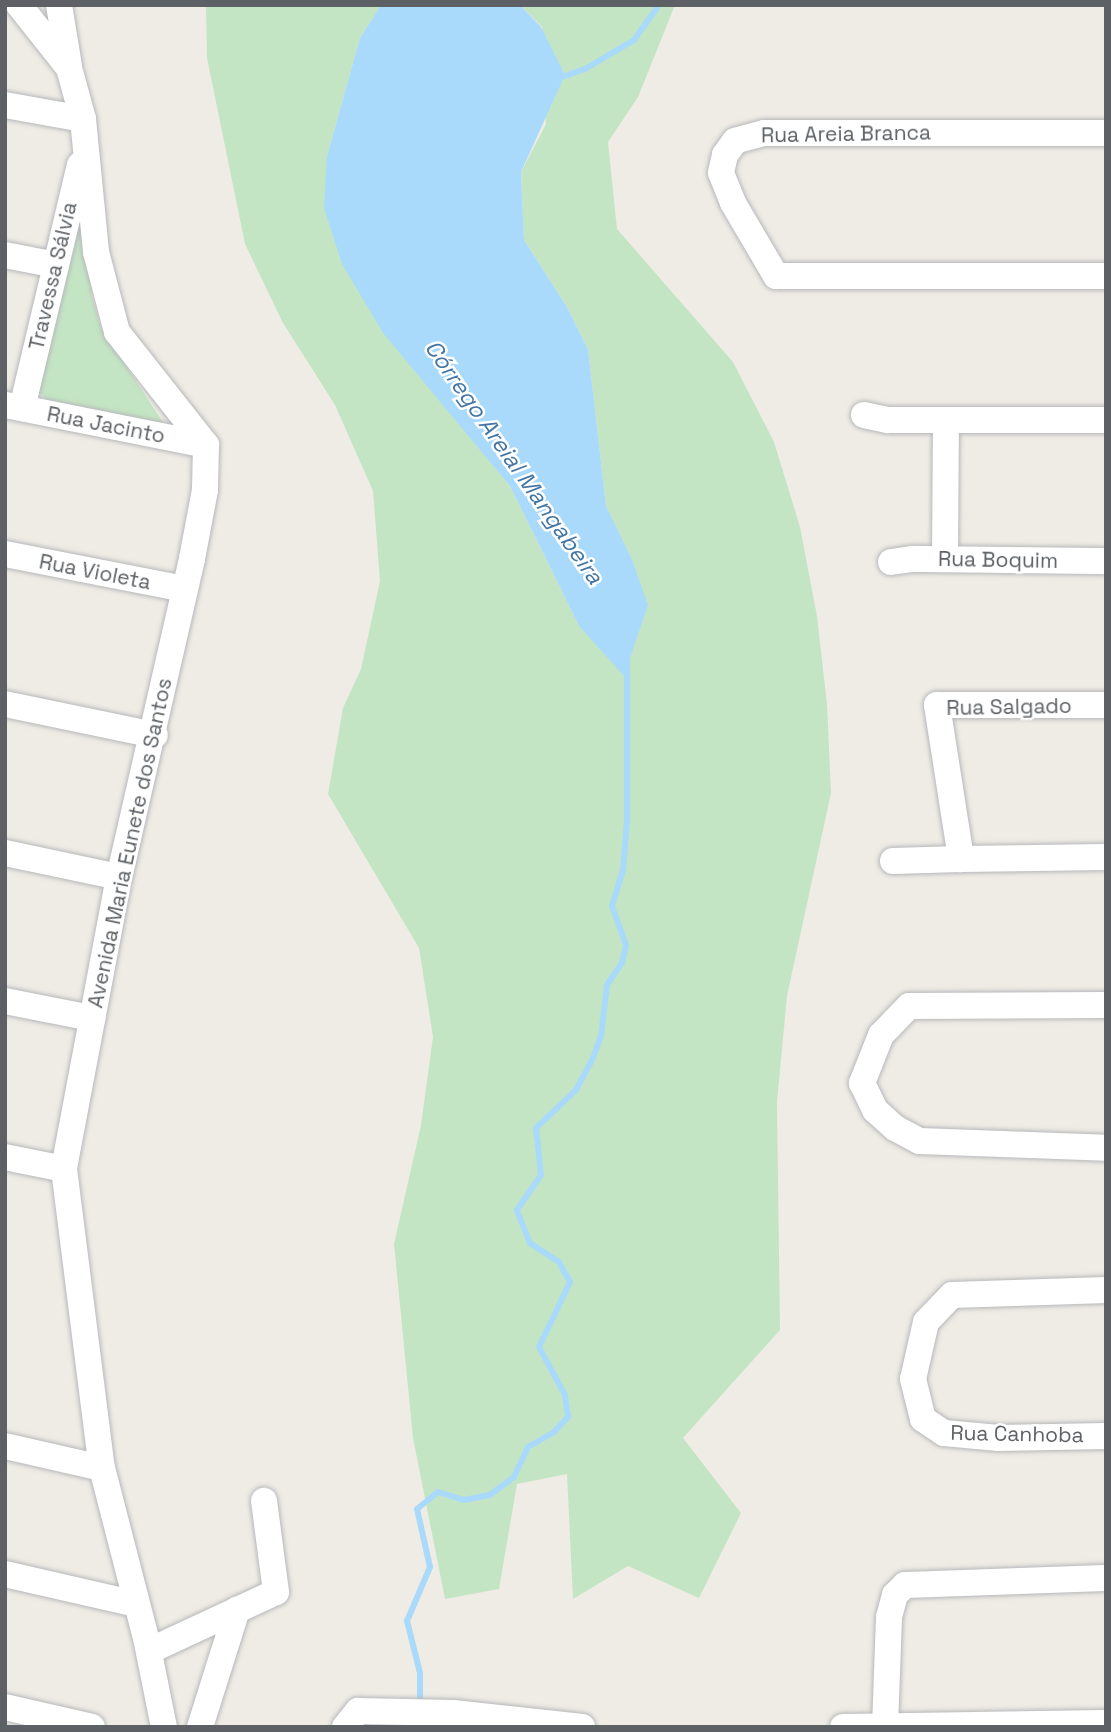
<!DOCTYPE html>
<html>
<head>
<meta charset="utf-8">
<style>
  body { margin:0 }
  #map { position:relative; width:1111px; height:1732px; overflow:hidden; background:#efece5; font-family:"Space Grotesk",sans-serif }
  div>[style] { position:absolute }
  .green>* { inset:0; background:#c4e5c3 }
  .water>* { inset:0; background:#a9dafb }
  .stream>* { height:6px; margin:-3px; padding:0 3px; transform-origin:3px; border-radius:3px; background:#a9dafb }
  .roads { filter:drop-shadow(0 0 2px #b6b8bb) drop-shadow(0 0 2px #b6b8bb) }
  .minor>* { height:26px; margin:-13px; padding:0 13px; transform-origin:13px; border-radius:13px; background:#fff }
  span { translate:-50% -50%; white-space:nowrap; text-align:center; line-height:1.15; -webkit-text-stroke:5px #fff; paint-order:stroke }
  .street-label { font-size:21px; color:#5d6165 }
  .water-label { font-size:23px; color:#4376a4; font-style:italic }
  .frame { position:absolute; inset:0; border:7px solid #5d6165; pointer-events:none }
</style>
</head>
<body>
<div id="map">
  <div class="green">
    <div style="clip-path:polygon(206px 5px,381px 5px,360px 38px,327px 156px,415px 370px,510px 486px,579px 626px,631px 557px,606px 507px,588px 349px,567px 307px,524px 240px,521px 172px,546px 124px,542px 27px,520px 5px,675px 5px,638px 97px,608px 142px,617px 229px,733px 362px,774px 442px,800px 527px,817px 616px,827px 704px,831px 793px,787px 996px,777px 1102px,780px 1330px,683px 1438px,741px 1513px,699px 1598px,628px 1566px,573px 1599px,567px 1474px,517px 1484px,499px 1589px,445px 1599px,413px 1438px,394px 1244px,421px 1125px,433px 1037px,419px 948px,328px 794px,343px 708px,361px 669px,380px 581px,373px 491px,335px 405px,283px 323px,245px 244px,207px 58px)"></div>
    <div style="clip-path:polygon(79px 184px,92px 297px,101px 328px,166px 427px,47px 400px,36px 389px)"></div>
  </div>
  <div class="water">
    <div style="clip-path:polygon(381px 5px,520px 5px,541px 27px,565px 75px,521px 172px,524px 240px,567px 307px,588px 349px,606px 506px,631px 557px,648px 605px,624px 676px,579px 626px,510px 486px,383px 333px,342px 264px,324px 208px,327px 156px,360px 38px)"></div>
  </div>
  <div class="stream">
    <div style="left:557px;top:79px;width:30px;rotate:-20deg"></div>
    <div style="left:585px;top:69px;width:57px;rotate:-30.6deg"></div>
    <div style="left:634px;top:40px;width:43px;rotate:-54.5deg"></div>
    <div style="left:420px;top:1702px;width:29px;rotate:-90deg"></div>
    <div style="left:420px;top:1673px;width:54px;rotate:-104deg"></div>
    <div style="left:407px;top:1621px;width:59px;rotate:-66.9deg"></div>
    <div style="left:430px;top:1567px;width:59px;rotate:-102.6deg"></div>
    <div style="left:417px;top:1509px;width:27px;rotate:-39deg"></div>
    <div style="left:438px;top:1492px;width:27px;rotate:17deg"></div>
    <div style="left:464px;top:1500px;width:26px;rotate:-11deg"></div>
    <div style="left:490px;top:1495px;width:30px;rotate:-37deg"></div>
    <div style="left:514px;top:1477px;width:33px;rotate:-65deg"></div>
    <div style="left:528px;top:1447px;width:30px;rotate:-30deg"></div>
    <div style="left:554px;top:1432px;width:21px;rotate:-47deg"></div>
    <div style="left:568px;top:1417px;width:22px;rotate:-98deg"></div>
    <div style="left:565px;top:1395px;width:55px;rotate:-118.4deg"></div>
    <div style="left:539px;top:1347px;width:72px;rotate:-64.5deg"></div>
    <div style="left:570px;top:1282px;width:23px;rotate:-119deg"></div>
    <div style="left:559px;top:1262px;width:35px;rotate:-147deg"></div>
    <div style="left:530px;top:1243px;width:35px;rotate:-112deg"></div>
    <div style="left:517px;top:1210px;width:42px;rotate:-55.6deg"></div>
    <div style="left:541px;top:1175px;width:47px;rotate:-96.1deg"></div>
    <div style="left:536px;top:1128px;width:55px;rotate:-43.5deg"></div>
    <div style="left:576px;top:1090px;width:36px;rotate:-62deg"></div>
    <div style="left:593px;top:1058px;width:23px;rotate:-70deg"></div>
    <div style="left:601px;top:1036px;width:51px;rotate:-83.3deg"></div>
    <div style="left:607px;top:985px;width:27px;rotate:-56deg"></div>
    <div style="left:622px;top:963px;width:18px;rotate:-77deg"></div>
    <div style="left:626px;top:945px;width:41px;rotate:-109.7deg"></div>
    <div style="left:612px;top:906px;width:37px;rotate:-73deg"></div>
    <div style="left:623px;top:871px;width:50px;rotate:-85.4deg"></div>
    <div style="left:627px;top:821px;width:162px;rotate:-90deg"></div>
  </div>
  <div class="roads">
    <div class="minor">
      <div style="left:19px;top:5px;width:80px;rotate:51.6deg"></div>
      <div style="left:69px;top:68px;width:53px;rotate:74.6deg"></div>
      <div style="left:83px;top:119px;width:134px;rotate:84.4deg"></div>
      <div style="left:96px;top:252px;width:83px;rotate:75.3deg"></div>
      <div style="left:117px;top:332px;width:144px;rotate:51.8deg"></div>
      <div style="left:206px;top:445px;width:45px;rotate:91.3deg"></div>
      <div style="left:205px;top:490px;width:70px;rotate:100.7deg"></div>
      <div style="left:192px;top:559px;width:326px;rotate:102.9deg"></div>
      <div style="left:119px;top:877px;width:297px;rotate:100.7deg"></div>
      <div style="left:64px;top:1169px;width:301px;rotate:82.8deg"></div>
      <div style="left:102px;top:1468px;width:176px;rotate:75.5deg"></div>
      <div style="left:146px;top:1638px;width:91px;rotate:78.6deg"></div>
      <div style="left:59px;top:5px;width:62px;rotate:80.7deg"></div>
      <div style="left:5px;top:105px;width:79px;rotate:10.2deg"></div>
      <div style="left:1106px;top:133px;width:342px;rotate:180deg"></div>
      <div style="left:764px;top:133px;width:30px;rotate:165deg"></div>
      <div style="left:735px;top:141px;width:17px;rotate:126deg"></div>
      <div style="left:725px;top:155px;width:18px;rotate:103deg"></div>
      <div style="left:721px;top:173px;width:32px;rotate:68deg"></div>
      <div style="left:733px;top:203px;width:85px;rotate:59.5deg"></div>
      <div style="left:776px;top:276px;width:330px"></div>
      <div style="left:5px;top:255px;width:52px;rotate:11.1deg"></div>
      <div style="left:6px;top:405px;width:204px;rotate:11.3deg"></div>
      <div style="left:22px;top:408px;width:250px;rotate:-76.6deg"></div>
      <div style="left:864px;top:415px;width:25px;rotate:12deg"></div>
      <div style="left:888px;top:420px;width:218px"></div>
      <div style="left:5px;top:554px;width:183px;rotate:11deg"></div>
      <div style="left:945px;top:559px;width:139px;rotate:-89.6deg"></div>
      <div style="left:891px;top:562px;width:22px;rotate:-8deg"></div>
      <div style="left:913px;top:559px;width:193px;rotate:0.6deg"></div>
      <div style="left:5px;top:704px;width:153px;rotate:11.7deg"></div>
      <div style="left:1106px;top:705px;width:169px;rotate:180deg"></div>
      <div style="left:937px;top:705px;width:156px;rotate:81.1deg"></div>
      <div style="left:961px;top:859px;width:145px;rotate:-0.8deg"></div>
      <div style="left:5px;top:853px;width:116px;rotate:11.9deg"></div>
      <div style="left:893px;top:861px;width:68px;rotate:-1.7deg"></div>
      <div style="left:5px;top:1001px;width:89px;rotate:11.1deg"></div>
      <div style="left:1106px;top:1005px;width:197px;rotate:179.7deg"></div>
      <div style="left:909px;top:1006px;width:40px;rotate:134deg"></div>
      <div style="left:881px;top:1035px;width:52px;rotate:111.6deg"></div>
      <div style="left:862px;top:1083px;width:30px;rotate:64deg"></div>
      <div style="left:875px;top:1110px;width:27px;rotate:42deg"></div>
      <div style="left:895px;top:1128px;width:27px;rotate:28deg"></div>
      <div style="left:919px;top:1141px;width:187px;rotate:2.1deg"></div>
      <div style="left:5px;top:1157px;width:60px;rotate:11.5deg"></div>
      <div style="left:1106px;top:1290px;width:154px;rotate:178.1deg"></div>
      <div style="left:952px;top:1295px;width:37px;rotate:134deg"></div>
      <div style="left:926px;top:1322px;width:58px;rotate:102.8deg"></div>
      <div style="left:913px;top:1379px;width:41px;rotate:76deg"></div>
      <div style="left:923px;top:1419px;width:25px;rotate:34deg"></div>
      <div style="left:944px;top:1433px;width:55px;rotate:5.2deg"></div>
      <div style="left:999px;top:1438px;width:107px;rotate:-1.1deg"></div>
      <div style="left:5px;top:1446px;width:99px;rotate:12.8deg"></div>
      <div style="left:5px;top:1574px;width:134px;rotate:12.9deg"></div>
      <div style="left:149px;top:1651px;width:140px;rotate:-24.9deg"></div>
      <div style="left:276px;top:1592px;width:92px;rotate:-97.5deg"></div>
      <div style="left:5px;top:1707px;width:89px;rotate:12.9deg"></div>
      <div style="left:200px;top:1727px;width:123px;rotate:-72.5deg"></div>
      <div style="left:345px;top:1727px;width:21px;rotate:-51deg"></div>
      <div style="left:358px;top:1711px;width:95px;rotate:1.2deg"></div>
      <div style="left:453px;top:1713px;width:130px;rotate:6.2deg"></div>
      <div style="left:843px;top:1727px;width:263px;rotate:-0.9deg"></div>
      <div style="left:885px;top:1727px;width:110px;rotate:-87.9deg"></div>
      <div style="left:889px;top:1617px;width:23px;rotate:-75deg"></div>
      <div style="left:895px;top:1595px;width:14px;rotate:-45deg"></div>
      <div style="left:905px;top:1585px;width:201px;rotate:-2deg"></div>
    </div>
  </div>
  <div class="street-label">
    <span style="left:846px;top:134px;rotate:-1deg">Rua Areia Branca</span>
    <span style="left:53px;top:276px;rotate:-77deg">Travessa Sálvia</span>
    <span style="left:106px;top:425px;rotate:11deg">Rua Jacinto</span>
    <span style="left:998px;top:560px;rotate:1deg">Rua Boquim</span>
    <span style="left:95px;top:572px;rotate:11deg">Rua Violeta</span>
    <span style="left:1009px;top:707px;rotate:-1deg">Rua Salgado</span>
    <span style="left:130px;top:843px;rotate:-78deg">Avenida Maria Eunete dos Santos</span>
    <span style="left:1017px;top:1434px;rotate:1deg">Rua Canhoba</span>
  </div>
  <div class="water-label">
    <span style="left:514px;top:462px;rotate:55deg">Córrego Areial Mangabeira</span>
  </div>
  <div class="frame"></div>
</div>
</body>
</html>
